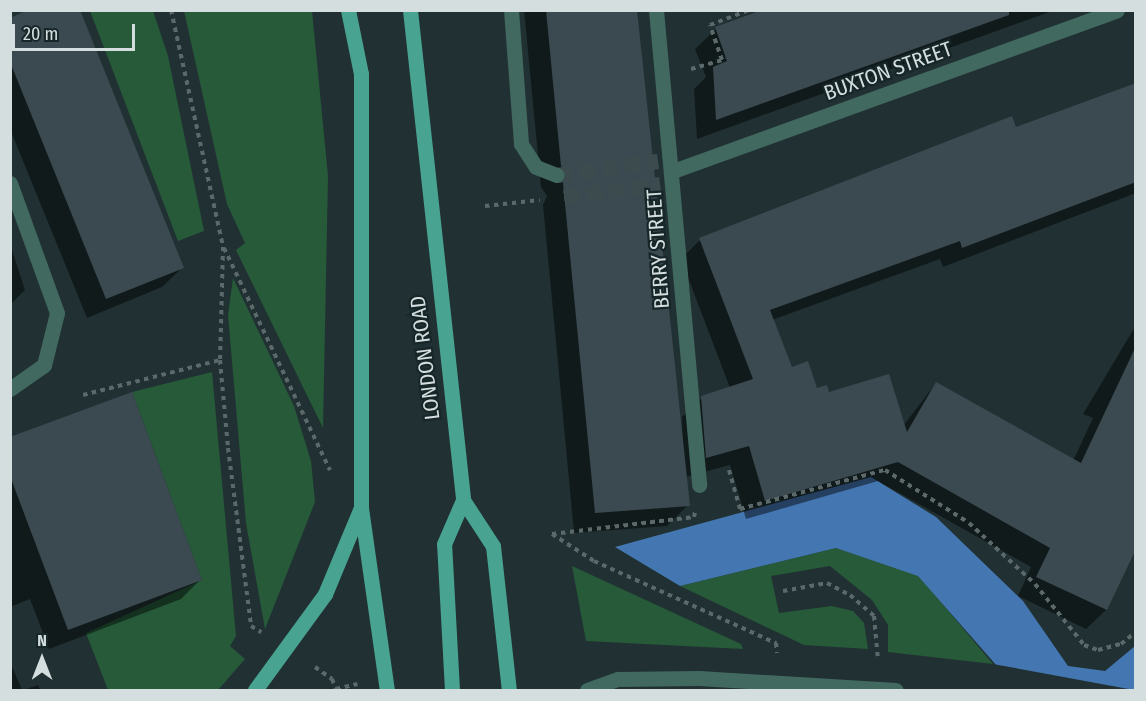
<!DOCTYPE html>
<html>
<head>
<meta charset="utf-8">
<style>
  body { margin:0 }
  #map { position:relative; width:1146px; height:701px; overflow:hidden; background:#213133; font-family:"Fira Sans Condensed",sans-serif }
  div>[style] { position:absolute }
  .green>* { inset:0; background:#265a39 }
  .water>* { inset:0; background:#4477b2 }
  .pier>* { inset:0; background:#213133 }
  .shadow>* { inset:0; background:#0007 }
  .building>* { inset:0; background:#3b4a51 }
  .minor-tunnel>* { height:15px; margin-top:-7.5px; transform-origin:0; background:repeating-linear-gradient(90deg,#3c4b4d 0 15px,transparent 0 23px) }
  .path>* { height:4px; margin-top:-2px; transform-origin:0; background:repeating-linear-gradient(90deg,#5b696b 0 4.5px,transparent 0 9px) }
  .minor>* { height:15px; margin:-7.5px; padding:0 7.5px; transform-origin:7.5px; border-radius:7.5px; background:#416960 }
  .major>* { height:15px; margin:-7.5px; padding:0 7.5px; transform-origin:7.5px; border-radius:7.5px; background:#49a391 }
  span { translate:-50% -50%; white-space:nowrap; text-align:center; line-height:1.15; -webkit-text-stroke:4.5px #172729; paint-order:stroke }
  .street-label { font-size:21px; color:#d4dedf }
  .frame { position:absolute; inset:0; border:12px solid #d4dedf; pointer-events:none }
  .north { position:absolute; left:12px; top:629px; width:60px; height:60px; -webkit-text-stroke:4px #172729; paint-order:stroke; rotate:0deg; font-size:16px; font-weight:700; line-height:24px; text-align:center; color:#d4dedf }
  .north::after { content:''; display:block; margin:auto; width:21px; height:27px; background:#d4dedf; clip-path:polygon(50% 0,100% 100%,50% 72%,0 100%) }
  .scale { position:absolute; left:12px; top:24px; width:123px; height:27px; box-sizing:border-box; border:3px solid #d4dedf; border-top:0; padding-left:8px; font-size:18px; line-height:21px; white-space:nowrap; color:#d4dedf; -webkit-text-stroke:4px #172729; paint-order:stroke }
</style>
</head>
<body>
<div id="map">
  <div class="green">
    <div style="clip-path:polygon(90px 11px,153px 11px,168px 56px,204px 231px,178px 241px)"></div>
    <div style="clip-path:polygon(184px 11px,312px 11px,328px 176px,323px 428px,236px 250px,245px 243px,227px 204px)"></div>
    <div style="clip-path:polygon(233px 278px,294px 406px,311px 461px,315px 502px,265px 629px,246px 523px,228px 315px)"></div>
    <div style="clip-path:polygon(212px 372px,236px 636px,230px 646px,245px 659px,218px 690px,108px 690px,86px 633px,202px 580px,132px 392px)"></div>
    <div style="clip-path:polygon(836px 548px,918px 575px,993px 664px,888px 652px,888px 625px,872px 600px,830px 566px,771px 576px,779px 613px,832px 606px,853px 611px,864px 623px,868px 649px,804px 645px,680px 586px)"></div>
    <div style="clip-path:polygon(572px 566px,741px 644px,743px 649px,586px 641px)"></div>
  </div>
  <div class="water">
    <div style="clip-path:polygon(871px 477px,936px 517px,1023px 601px,1068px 666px,1105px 671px,1135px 646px,1135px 690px,1018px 690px,918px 576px,836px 548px,680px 586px,615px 547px)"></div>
  </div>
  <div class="pier">
    <div style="clip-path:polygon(993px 664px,1134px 690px,1014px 690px)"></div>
  </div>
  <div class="shadow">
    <div style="clip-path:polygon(524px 10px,636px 10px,683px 457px,682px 417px,702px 398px,730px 388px,681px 259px,700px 240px,1136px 85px,1136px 193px,943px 267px,940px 259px,772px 320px,791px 368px,817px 390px,903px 426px,936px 383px,1073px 461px,1093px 418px,1083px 414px,1136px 325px,1136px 546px,1106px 610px,1086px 629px,1018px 596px,1031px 567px,878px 481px,746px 519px,730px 465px,685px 477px,688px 505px,667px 526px,574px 533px,543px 205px,547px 196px,541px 187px)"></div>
    <div style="clip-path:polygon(767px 10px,1055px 10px,697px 139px,694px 89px,706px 77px,695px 49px,716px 29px)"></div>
    <div style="clip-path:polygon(10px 19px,182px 268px,162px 287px,87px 318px,10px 129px)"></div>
    <div style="clip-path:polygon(10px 244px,25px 290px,10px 305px)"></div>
    <div style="clip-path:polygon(10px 438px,200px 580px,181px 599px,49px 649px,30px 599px,10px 607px)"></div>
    <div style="clip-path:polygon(10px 662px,22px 690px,10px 690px)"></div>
    <div style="clip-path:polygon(38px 685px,40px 690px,23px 690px)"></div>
  </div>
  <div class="building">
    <div style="clip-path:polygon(28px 10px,80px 10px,184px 268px,106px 299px,10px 62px,10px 18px)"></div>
    <div style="clip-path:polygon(546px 10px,637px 10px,690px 506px,595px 513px,563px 183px,567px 174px,561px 166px)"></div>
    <div style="clip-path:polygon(762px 10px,1009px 10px,1009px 15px,716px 120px,713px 67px,727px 61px,715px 27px)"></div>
    <div style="clip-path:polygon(1136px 83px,1136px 182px,962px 248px,960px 241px,770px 310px,792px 367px,808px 361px,817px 388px,827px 385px,829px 392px,889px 374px,907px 432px,936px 382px,1081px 463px,1136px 346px,1136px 549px,1107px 610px,1036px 577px,1050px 548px,898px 462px,765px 501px,749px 446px,706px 458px,701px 396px,753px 379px,699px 238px,1012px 116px,1016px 127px)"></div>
    <div style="clip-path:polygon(132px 392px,202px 580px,68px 630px,10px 476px,10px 437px)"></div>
  </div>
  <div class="minor-tunnel">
    <div style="left:557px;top:175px;width:102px;rotate:-7.9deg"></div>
    <div style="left:564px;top:197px;width:97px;rotate:-7.7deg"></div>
  </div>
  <div class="path">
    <div style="left:171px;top:10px;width:243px;rotate:77.6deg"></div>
    <div style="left:223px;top:247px;width:113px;rotate:91.5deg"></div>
    <div style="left:220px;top:360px;width:88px;rotate:84.8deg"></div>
    <div style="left:228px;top:448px;width:179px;rotate:82.6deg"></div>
    <div style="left:251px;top:626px;width:12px;rotate:31deg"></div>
    <div style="left:722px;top:60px;width:37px;rotate:-109deg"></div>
    <div style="left:710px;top:25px;width:42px;rotate:-21deg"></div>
    <div style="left:691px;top:69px;width:36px;rotate:-16deg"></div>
    <div style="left:485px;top:206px;width:55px;rotate:-6.2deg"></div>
    <div style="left:224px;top:248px;width:246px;rotate:64.5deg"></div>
    <div style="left:83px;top:395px;width:141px;rotate:-14.3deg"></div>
    <div style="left:729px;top:470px;width:41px;rotate:74.2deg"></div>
    <div style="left:740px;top:509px;width:150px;rotate:-15.1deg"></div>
    <div style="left:885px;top:470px;width:99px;rotate:32.2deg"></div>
    <div style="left:969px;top:523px;width:90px;rotate:42.7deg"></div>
    <div style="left:1035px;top:584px;width:78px;rotate:51.2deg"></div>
    <div style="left:1084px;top:645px;width:15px;rotate:20deg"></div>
    <div style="left:1098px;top:650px;width:24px;rotate:-15deg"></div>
    <div style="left:1121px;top:644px;width:19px;rotate:-39deg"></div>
    <div style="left:552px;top:534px;width:50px;rotate:32.7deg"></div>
    <div style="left:594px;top:561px;width:200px;rotate:24.3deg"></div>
    <div style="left:776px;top:643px;width:10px;rotate:84deg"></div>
    <div style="left:552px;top:534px;width:143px;rotate:-6.8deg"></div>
    <div style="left:694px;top:517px;width:5px;rotate:-79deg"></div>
    <div style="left:783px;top:591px;width:45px;rotate:-10.3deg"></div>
    <div style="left:827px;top:583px;width:26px;rotate:28deg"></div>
    <div style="left:850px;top:595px;width:32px;rotate:41deg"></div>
    <div style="left:874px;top:616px;width:44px;rotate:84.8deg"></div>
    <div style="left:315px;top:667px;width:21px;rotate:35deg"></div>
    <div style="left:332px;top:679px;width:11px;rotate:68deg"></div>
    <div style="left:336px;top:689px;width:22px;rotate:-13deg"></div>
  </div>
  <div class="minor">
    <div style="left:511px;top:10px;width:134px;rotate:85.7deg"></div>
    <div style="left:521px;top:144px;width:27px;rotate:57deg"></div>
    <div style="left:536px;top:167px;width:22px;rotate:21deg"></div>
    <div style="left:656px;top:10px;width:477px;rotate:84.8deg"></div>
    <div style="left:673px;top:171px;width:472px;rotate:-19.9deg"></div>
    <div style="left:10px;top:183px;width:138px;rotate:70.1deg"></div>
    <div style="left:57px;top:313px;width:54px;rotate:104deg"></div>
    <div style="left:44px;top:365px;width:42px;rotate:144.8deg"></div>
    <div style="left:587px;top:690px;width:33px;rotate:-20deg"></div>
    <div style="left:618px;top:679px;width:81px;rotate:-0.7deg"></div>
    <div style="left:699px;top:678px;width:197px;rotate:3.5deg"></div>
  </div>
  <div class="major">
    <div style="left:348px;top:10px;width:65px;rotate:78.5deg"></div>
    <div style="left:361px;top:74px;width:434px;rotate:90deg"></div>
    <div style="left:361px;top:508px;width:184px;rotate:81.9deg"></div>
    <div style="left:410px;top:10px;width:493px;rotate:83.8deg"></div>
    <div style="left:463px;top:500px;width:55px;rotate:56.9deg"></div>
    <div style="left:493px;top:546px;width:145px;rotate:83.7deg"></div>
    <div style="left:255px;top:690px;width:119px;rotate:-53.9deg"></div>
    <div style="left:325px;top:594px;width:91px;rotate:-67.4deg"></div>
    <div style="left:452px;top:690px;width:146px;rotate:-93.1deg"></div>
    <div style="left:444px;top:544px;width:48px;rotate:-66.6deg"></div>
  </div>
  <div class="street-label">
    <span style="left:888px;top:71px;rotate:-20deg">BUXTON STREET</span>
    <span style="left:658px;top:249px;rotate:-94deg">BERRY STREET</span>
    <span style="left:425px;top:358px;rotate:-97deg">LONDON ROAD</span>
  </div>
  <div class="frame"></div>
  <div class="north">N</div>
  <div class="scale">20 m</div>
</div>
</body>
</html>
